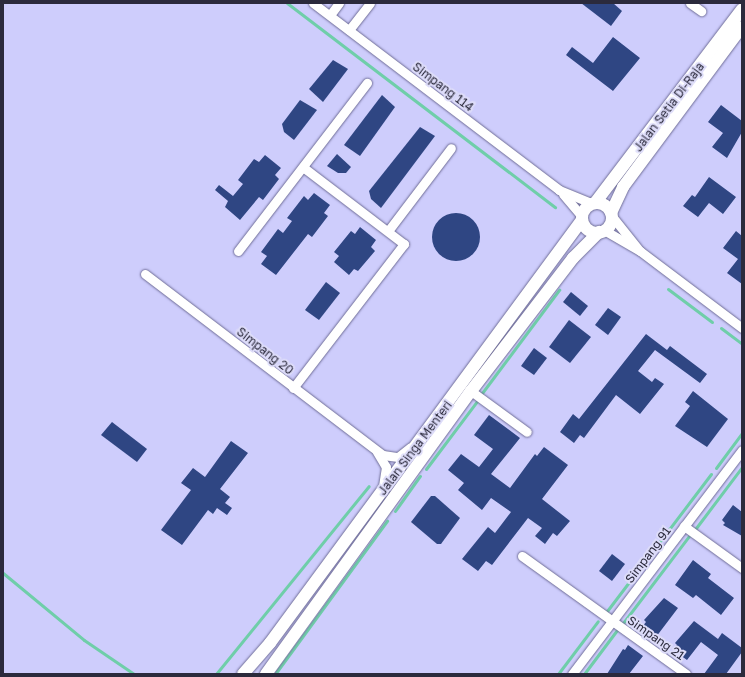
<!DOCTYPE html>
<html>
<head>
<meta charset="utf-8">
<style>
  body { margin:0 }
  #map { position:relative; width:745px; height:677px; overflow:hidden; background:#cecdfc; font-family:"Golos Text",sans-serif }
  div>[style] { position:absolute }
  .stream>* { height:3px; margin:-1.5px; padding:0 1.5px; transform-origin:1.5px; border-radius:1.5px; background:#6fcea9 }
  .building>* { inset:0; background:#2f4683 }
  .round { border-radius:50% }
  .roads { filter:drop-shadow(0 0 1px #6f6d97) drop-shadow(0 0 1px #6f6d97) }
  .street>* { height:9px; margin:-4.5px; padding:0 4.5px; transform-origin:4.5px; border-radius:4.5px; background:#fff }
  .secondary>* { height:12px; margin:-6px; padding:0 6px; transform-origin:6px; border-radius:6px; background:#fff }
  .secondary>.ring { margin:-6px; padding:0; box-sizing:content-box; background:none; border:12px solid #fff; border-radius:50% }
  span { translate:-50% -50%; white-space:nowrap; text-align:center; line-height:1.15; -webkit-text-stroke:4px #dddcf9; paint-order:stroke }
  .street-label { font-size:12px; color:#2b2a3c }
  .frame { position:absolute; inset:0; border:4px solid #2b2a3c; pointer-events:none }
</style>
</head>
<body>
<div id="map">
  <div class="stream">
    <div style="left:287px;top:3px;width:337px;rotate:37.3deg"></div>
    <div style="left:668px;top:289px;width:55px;rotate:36.9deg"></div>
    <div style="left:721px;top:328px;width:26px;rotate:37deg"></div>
    <div style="left:482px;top:393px;width:129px;rotate:-53.2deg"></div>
    <div style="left:716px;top:468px;width:44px;rotate:-53.4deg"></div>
    <div style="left:426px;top:469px;width:85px;rotate:-53.1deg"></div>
    <div style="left:395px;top:511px;width:43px;rotate:-54.5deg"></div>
    <div style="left:696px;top:528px;width:76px;rotate:-53deg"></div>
    <div style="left:3px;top:573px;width:105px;rotate:39.6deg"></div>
    <div style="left:84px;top:640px;width:60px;rotate:34.2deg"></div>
    <div style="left:607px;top:611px;width:172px;rotate:-52.8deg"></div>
    <div style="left:623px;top:623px;width:109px;rotate:-52.8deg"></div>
    <div style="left:216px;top:674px;width:242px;rotate:-50.9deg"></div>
    <div style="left:275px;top:674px;width:190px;rotate:-53.8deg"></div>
    <div style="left:558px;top:674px;width:66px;rotate:-53deg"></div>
    <div style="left:584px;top:674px;width:55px;rotate:-53.1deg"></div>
  </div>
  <div class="building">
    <div style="clip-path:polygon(581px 3px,613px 3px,622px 11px,611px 26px)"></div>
    <div style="clip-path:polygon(613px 37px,640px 58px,613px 91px,566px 55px,572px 47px,593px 63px)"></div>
    <div style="clip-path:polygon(333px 60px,348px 69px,323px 102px,309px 89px)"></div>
    <div style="clip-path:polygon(382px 95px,395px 107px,360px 156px,344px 145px)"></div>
    <div style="clip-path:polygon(300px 100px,317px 110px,294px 140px,284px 132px,282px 124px)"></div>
    <div style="clip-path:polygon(721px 105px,742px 121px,742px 132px,727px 158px,712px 147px,723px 133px,708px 122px)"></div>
    <div style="clip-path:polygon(420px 127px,435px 136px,381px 208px,371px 199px,369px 191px)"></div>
    <div style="clip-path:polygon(337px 154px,351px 167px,346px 173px,338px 173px,327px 166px)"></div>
    <div style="clip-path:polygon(265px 155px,281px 168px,275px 175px,279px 179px,263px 200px,259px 197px,240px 220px,225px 207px,228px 201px,215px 190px,219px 185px,233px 196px,243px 184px,238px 180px,254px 159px,259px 162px)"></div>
    <div style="clip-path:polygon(709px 177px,736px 197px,723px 214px,709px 203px,698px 217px,683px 206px,692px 195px,695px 197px)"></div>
    <div style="clip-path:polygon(314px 193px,330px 205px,324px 213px,328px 216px,312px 237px,308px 234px,276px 275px,261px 264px,267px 256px,261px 252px,278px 229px,283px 233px,292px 221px,287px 218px,304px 196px,308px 200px)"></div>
    <div class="round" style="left:432px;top:213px;width:48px;height:48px"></div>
    <div style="clip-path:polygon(360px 227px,376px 240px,371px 247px,375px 251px,358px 271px,354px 269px,349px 275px,334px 262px,339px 256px,334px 252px,351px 231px,355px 234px)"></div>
    <div style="clip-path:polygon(736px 231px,742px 236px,742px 284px,727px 273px,738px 259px,723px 248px)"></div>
    <div style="clip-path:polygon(326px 282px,340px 293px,319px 320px,305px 310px)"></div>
    <div style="clip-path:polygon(571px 292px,588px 306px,580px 316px,563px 302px)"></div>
    <div style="clip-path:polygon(608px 308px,621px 317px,608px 335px,595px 325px)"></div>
    <div style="clip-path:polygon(569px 320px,591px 337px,570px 363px,549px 347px)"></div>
    <div style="clip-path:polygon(646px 334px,667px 350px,670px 346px,707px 374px,700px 383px,655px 350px,638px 371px,652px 382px,655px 378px,664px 384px,640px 414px,616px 395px,584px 438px,580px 435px,574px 443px,560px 432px,573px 414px,579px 419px)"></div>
    <div style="clip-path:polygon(534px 348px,547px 358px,534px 375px,521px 366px)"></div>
    <div style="clip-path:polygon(693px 391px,728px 419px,707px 447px,675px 426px,690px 406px,685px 402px)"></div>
    <div style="clip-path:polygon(489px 415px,520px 438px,491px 474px,510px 488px,535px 454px,537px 456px,544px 447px,568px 465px,542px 499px,570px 521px,557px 536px,553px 533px,545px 544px,535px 536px,542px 528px,528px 518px,492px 565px,486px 561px,478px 571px,462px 559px,488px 527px,495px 533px,511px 512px,491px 498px,482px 510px,458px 490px,464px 483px,448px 470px,461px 454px,479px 467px,493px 449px,474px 435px)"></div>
    <div style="clip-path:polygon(112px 422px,147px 449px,137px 462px,101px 435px)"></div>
    <div style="clip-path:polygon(231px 441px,248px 453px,220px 489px,230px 497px,225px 503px,232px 508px,227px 515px,217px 508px,213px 514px,208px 510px,182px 545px,161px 530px,191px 490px,181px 483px,193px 468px,205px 477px)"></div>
    <div style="clip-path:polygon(431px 496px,435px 496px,460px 518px,441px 544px,437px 544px,411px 522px)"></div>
    <div style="clip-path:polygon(733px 505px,742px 512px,742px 536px,723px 525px,725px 523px,722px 520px)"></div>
    <div style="clip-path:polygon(612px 554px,625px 564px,612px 581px,599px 571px)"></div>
    <div style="clip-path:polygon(693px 560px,711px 574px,708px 578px,734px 598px,721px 615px,696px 595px,693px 598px,675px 585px)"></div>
    <div style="clip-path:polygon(664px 598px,678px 608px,656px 637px,642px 627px,646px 622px,644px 620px)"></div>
    <div style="clip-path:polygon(694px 621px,718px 639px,722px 633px,742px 648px,742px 652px,726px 674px,704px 674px,718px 655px,701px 642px,687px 660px,673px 650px,677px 645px,675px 643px)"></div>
    <div style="clip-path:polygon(628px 645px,643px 656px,629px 674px,607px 674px,623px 649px,625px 650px)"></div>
  </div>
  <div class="roads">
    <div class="street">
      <div style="left:313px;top:3px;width:309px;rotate:37.2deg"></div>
      <div style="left:559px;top:190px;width:35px;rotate:22deg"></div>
      <div style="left:690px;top:3px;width:14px;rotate:36deg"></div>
      <div style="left:330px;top:15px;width:15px;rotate:-53deg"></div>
      <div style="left:349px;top:30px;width:34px;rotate:-52deg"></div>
      <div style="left:563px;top:194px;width:30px;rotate:50deg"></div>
      <div style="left:611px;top:215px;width:43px;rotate:51.5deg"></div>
      <div style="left:604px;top:230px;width:42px;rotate:30.3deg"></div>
      <div style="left:640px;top:251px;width:128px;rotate:37deg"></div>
      <div style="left:388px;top:231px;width:104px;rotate:-52.8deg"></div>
      <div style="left:238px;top:251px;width:212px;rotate:-52.5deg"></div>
      <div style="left:145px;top:274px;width:299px;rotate:37.3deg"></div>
      <div style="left:383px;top:455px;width:15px;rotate:8deg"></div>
      <div style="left:398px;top:457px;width:16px;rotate:-38deg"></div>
      <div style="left:293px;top:388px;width:182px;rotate:-52.4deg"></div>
      <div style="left:404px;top:244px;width:127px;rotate:-142.7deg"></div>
      <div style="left:471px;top:391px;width:69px;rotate:36.2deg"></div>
      <div style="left:377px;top:452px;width:17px;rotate:59deg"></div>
      <div style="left:386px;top:467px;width:19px;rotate:99deg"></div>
      <div style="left:684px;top:526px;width:72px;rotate:35.9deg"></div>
      <div style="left:522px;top:556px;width:202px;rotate:35.7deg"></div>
      <div style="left:572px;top:674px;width:281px;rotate:-52.8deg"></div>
    </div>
    <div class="secondary">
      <div style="left:595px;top:203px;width:243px;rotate:-52.8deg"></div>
      <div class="ring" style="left:582px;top:203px;width:18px;height:18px"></div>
      <div style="left:611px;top:213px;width:29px;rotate:-65deg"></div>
      <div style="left:623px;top:187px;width:199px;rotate:-53.4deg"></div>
      <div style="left:243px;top:674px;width:41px;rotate:-48.9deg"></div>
      <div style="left:270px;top:643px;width:526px;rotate:-53.59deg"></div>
      <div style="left:266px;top:674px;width:349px;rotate:-54.1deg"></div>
      <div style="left:471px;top:391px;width:168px;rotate:-52.5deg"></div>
      <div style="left:573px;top:258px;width:37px;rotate:-45deg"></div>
    </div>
  </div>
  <div class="street-label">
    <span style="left:443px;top:87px;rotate:37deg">Simpang 114</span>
    <span style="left:669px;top:107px;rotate:-53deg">Jalan Setia Di-Raja</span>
    <span style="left:265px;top:351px;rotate:38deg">Simpang 20</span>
    <span style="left:415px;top:448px;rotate:-53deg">Jalan Singa Menteri</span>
    <span style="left:648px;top:555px;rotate:-53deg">Simpang 91</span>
    <span style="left:656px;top:638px;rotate:35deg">Simpang 21</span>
  </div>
  <div class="frame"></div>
</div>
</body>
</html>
